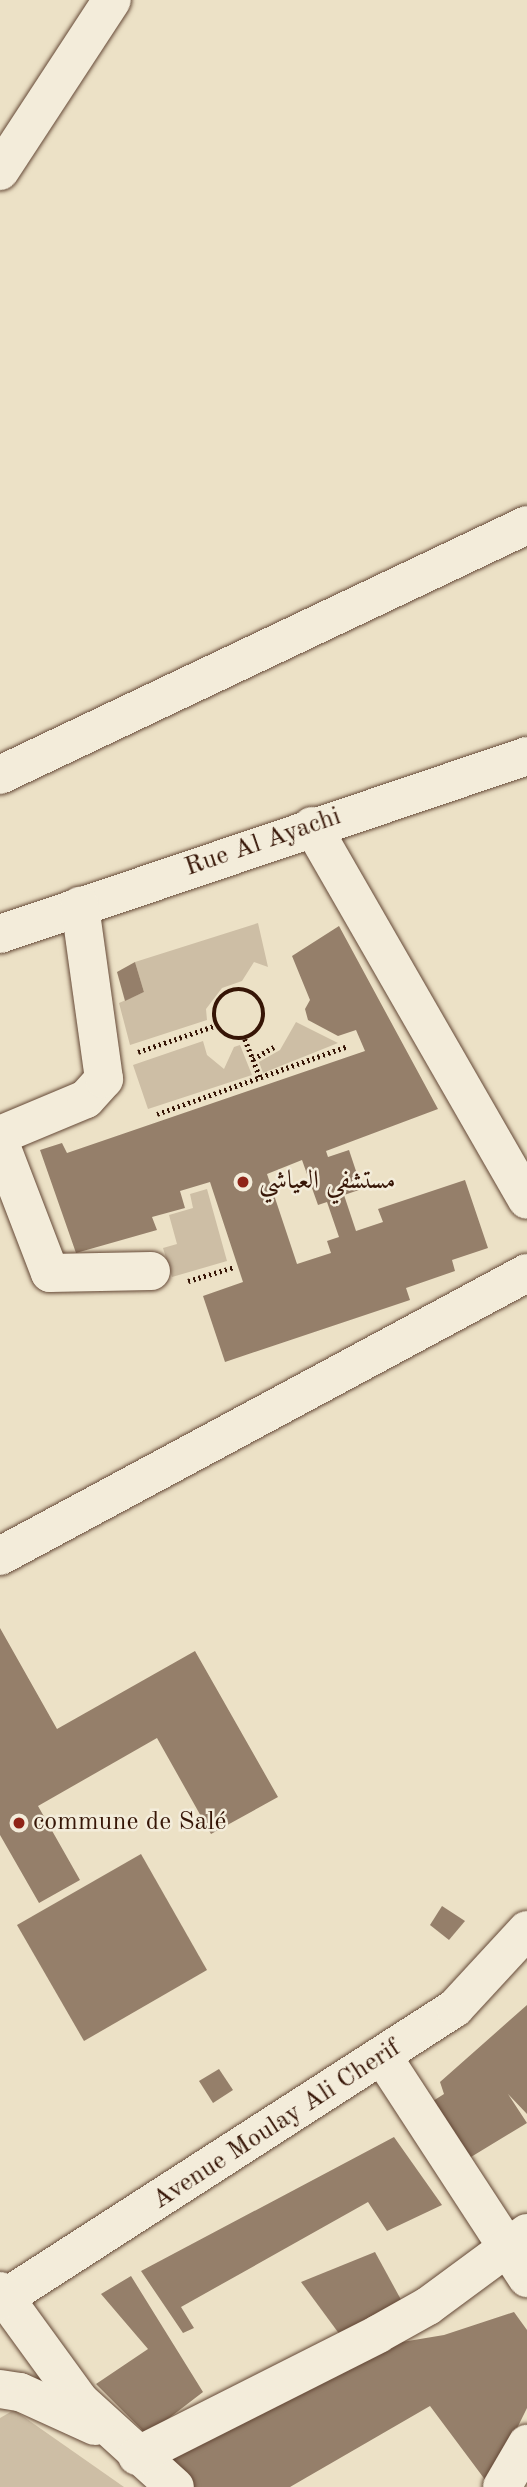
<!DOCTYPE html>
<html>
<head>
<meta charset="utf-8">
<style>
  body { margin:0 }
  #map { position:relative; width:527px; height:2487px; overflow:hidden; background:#ece1c6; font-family:"Old Standard TT",Amiri,serif }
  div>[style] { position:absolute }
  .green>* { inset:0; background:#cdbea5 }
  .building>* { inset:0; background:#957f6a }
  .path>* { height:4.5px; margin-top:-2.25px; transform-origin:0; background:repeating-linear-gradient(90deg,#361506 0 2px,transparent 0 5.5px) }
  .path>.ring { margin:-2.25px; padding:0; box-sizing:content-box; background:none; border:4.5px solid #361506; border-radius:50% }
  .roads { filter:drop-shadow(0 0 2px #644836) drop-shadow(0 0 2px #644836) }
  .minor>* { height:38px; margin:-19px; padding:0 19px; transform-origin:19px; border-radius:19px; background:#f3ecda }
  .dots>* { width:19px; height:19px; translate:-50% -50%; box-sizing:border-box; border:4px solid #f3ecda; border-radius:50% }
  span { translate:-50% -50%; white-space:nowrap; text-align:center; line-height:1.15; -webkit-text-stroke:5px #f3ecda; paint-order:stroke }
  .street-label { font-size:26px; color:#361506 }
  .poi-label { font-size:26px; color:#361506 }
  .left { translate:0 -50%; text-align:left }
</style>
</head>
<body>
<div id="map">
  <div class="green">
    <div style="clip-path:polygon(258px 923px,268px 967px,254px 962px,242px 981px,222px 988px,206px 1009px,207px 1020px,130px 1045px,119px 1003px,144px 992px,135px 962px)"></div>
    <div style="clip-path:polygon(296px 1022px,338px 1043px,263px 1073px,259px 1062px,280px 1050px)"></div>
    <div style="clip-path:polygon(203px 1041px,207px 1055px,224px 1069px,234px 1047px,240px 1045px,252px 1075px,148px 1109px,133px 1065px)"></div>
    <div style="clip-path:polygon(207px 1189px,227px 1261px,172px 1277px,163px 1248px,177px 1244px,169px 1215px,193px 1208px,190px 1194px)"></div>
    <div style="clip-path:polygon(14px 2410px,124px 2487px,0 2487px,0 2418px)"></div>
  </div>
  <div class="building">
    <div style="clip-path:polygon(evenodd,339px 926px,438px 1109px,326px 1151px,328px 1157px,349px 1150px,362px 1189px,344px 1195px,356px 1231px,383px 1222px,378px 1209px,465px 1180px,488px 1248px,452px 1260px,455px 1271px,406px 1288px,410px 1300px,225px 1362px,203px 1296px,243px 1282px,210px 1182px,180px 1191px,185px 1208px,152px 1217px,157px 1230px,76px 1253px,40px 1150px,62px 1143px,67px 1153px,365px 1051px,356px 1030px,338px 1036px,308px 1020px,305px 1009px,310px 1000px,292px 956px,339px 926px,302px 1160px,318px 1205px,327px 1202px,339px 1237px,327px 1241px,331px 1253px,297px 1264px,267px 1174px,302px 1160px)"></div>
    <div style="clip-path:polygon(135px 962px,144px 992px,125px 1001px,117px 972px)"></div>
    <div style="clip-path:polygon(0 1628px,57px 1729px,195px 1651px,278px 1797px,211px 1834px,157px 1738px,38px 1806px,80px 1880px,39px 1903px,0 1835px)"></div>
    <div style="clip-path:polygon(141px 1854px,207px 1970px,84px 2041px,17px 1925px)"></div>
    <div style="clip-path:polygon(442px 1906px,465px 1921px,449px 1940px,430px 1925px)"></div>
    <div style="clip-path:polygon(527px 2005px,527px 2114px,508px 2094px,527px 2123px,466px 2160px,433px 2101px,444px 2094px,440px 2082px)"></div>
    <div style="clip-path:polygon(219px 2069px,233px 2090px,213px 2103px,199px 2081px)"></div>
    <div style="clip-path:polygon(394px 2137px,442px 2205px,387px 2231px,368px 2202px,181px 2307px,194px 2328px,183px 2333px,141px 2271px)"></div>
    <div style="clip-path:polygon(375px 2252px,405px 2307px,343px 2339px,301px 2282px)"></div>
    <div style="clip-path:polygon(131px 2276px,203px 2392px,147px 2435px,96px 2384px,148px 2349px,101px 2294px)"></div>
    <div style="clip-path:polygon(514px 2312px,527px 2330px,527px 2408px,489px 2485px,430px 2406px,290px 2487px,193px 2487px,168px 2455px,396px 2343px,444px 2335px)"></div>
  </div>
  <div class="path">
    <div class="ring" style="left:214px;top:989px;width:45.5px;height:45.5px"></div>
    <div style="left:245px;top:1039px;width:41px;rotate:68.5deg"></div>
    <div style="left:138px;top:1052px;width:83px;rotate:-18.9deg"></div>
    <div style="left:253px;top:1059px;width:24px;rotate:-30deg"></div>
    <div style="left:157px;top:1114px;width:203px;rotate:-19.6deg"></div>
    <div style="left:188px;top:1281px;width:48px;rotate:-16.9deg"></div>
  </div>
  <div class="roads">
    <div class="minor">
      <div style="left:0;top:171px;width:204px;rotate:-56.8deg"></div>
      <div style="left:0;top:775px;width:583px;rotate:-25.38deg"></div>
      <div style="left:312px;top:826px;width:431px;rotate:60.1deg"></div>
      <div style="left:0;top:934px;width:556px;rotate:-18.66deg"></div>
      <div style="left:0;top:1135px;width:93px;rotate:-22.7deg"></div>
      <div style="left:86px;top:1099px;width:27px;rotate:-48deg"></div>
      <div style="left:104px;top:1079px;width:175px;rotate:-97.9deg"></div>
      <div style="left:0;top:1143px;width:139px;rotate:69deg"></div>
      <div style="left:50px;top:1273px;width:101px;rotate:-1.1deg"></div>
      <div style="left:0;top:1556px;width:598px;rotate:-28.24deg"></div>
      <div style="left:383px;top:2057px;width:264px;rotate:56.9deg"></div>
      <div style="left:0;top:2291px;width:136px;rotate:54deg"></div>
      <div style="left:80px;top:2401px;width:128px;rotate:42.2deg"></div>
      <div style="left:0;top:2301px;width:541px;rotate:-32.78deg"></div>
      <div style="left:455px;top:2008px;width:106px;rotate:-47.3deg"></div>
      <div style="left:0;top:2389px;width:20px;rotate:9deg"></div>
      <div style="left:20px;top:2392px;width:82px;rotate:24.4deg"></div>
      <div style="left:137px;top:2456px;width:270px;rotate:-26.8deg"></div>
      <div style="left:378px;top:2334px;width:57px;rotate:-29.2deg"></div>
      <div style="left:428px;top:2306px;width:123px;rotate:-36.4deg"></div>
      <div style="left:502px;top:2487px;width:50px;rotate:-59.8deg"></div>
    </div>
  </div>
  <div class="dots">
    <div style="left:243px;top:1182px;background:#8f2418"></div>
    <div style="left:19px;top:1823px;background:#8f2418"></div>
  </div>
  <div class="street-label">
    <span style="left:263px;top:843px;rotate:-19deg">Rue Al Ayachi</span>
    <span style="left:277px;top:2125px;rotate:-33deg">Avenue Moulay Ali Cherif</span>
  </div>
  <div class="poi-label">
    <span class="left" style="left:259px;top:1182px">مستشفي العياشي</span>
    <span class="left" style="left:33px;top:1823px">commune de Salé</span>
  </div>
</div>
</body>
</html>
